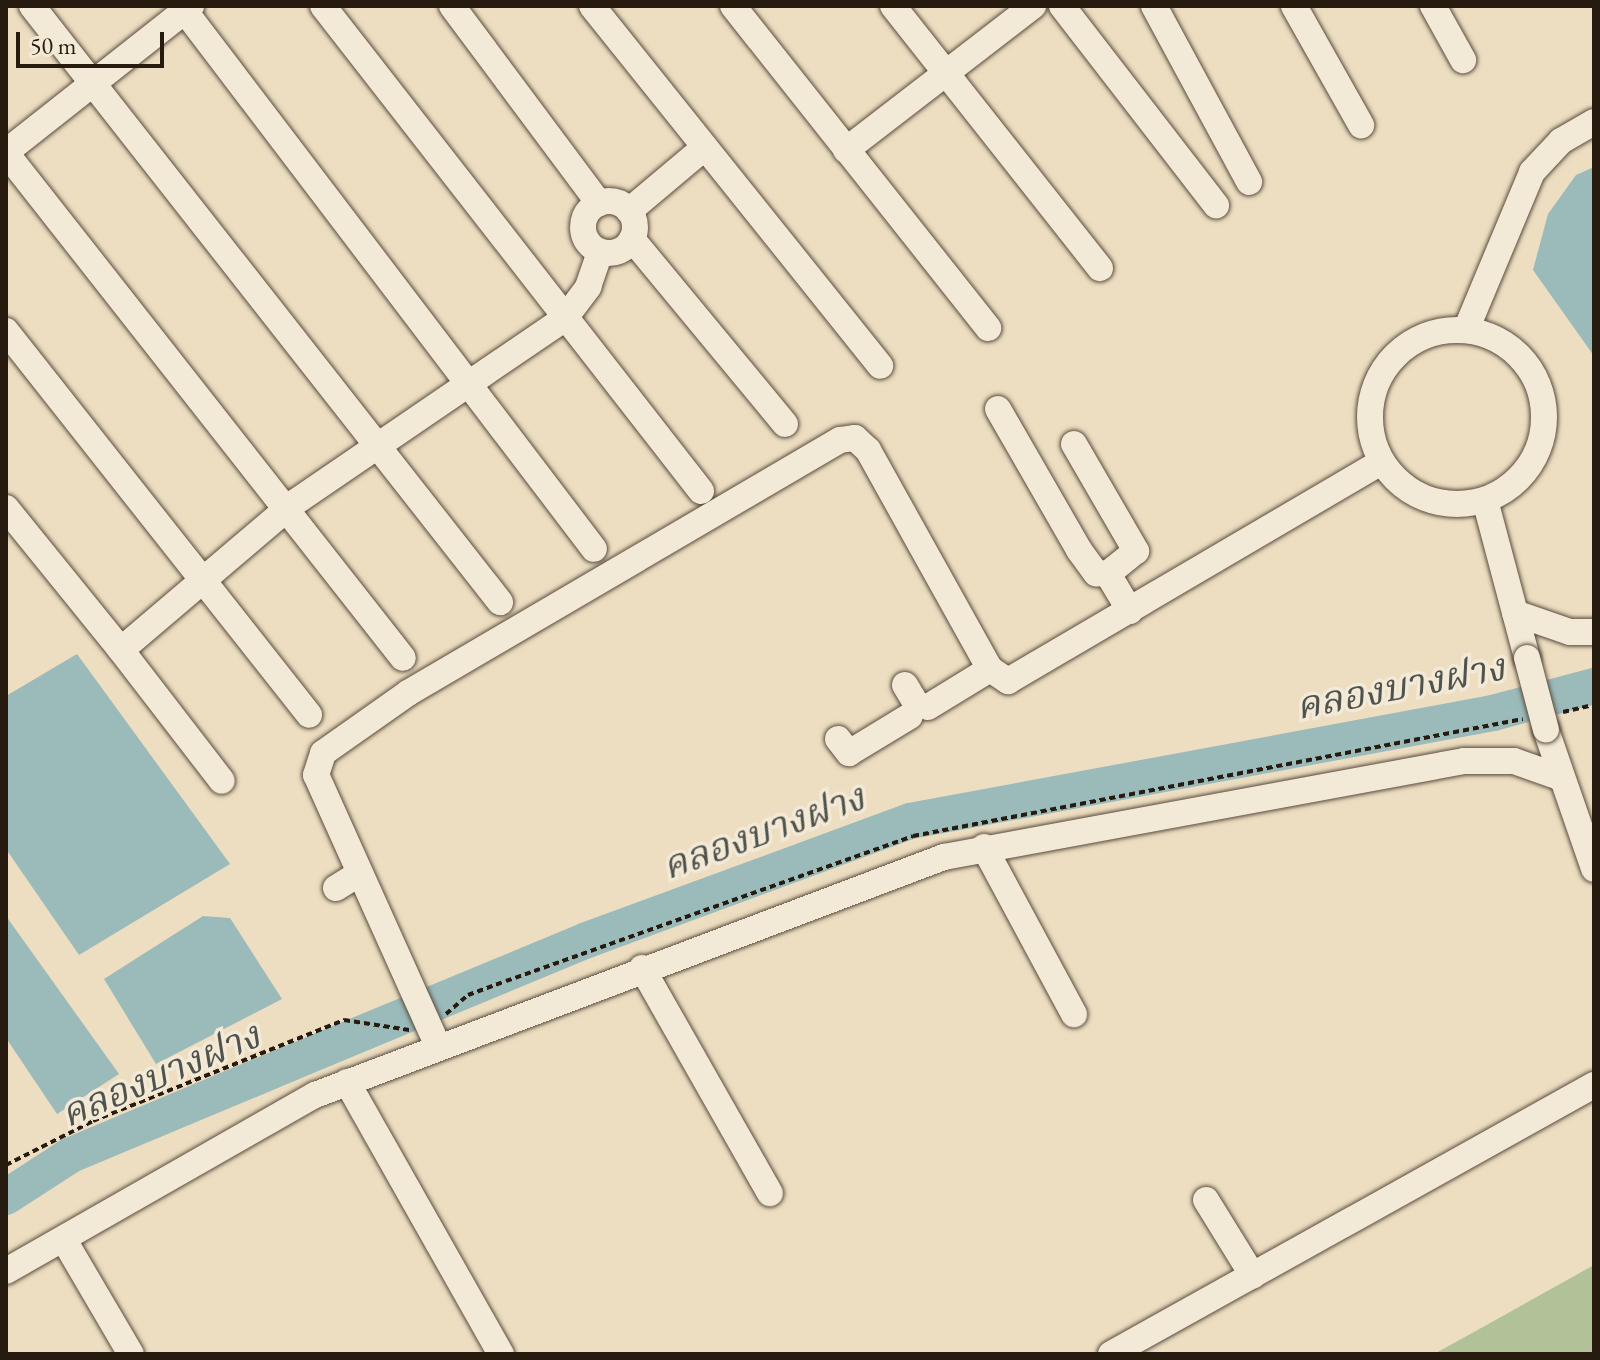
<!DOCTYPE html>
<html>
<head>
<meta charset="utf-8">
<style>
  body { margin:0 }
  #map { position:relative; width:1600px; height:1360px; overflow:hidden; background:#edddc1; font-family:"EB Garamond","Noto Serif Thai",serif }
  div>[style] { position:absolute }
  .green>* { inset:0; background:#b2c298 }
  .water>* { inset:0; background:#9bbaba }
  .river>* { height:36px; margin:-18px; padding:0 18px; transform-origin:18px; border-radius:18px; background:#9bbaba }
  .path>* { height:4px; margin-top:-2px; transform-origin:0; background:repeating-linear-gradient(90deg,#271b10 0 6px,transparent 0 10px) }
  .roads { filter:drop-shadow(0 0 2px #584c3c) drop-shadow(0 0 2px #584c3c) }
  .minor>* { height:26px; margin:-13px; padding:0 13px; transform-origin:13px; border-radius:13px; background:#f3e9d7 }
  .minor>.ring { margin:-13px; padding:0; box-sizing:content-box; background:none; border:26px solid #f3e9d7; border-radius:50% }
  .bridges { filter:drop-shadow(0 0 2px #584c3c) drop-shadow(0 0 2px #584c3c) }
  .minor-bridge>* { height:26px; margin:-13px; padding:0 13px; transform-origin:13px; border-radius:13px; background:#f3e9d7 }
  span { translate:-50% -50%; white-space:nowrap; text-align:center; line-height:1.15; -webkit-text-stroke:7px #f3e9d7; paint-order:stroke }
  .water-label { font-size:38px; color:#50534c; font-style:italic }
  .frame { position:absolute; inset:0; border:8px solid #271b10; pointer-events:none }
  .scale { position:absolute; left:16px; top:32px; width:148px; height:36px; box-sizing:border-box; border:4px solid #271b10; border-top:0; padding-left:10px; font-size:24px; line-height:28px; white-space:nowrap; color:#271b10; -webkit-text-stroke:6px #f3e9d7; paint-order:stroke }
</style>
</head>
<body>
<div id="map">
  <div class="green">
    <div style="clip-path:polygon(1594px 1265px,1594px 1354px,1434px 1354px,1483px 1327px)"></div>
  </div>
  <div class="water">
    <div style="clip-path:polygon(1594px 167px,1594px 356px,1533px 270px,1548px 214px,1576px 175px)"></div>
    <div style="clip-path:polygon(77px 654px,230px 864px,79px 955px,6px 849px,6px 696px)"></div>
    <div style="clip-path:polygon(6px 916px,119px 1074px,57px 1114px,6px 1038px)"></div>
    <div style="clip-path:polygon(203px 916px,230px 918px,282px 999px,156px 1064px,104px 979px)"></div>
  </div>
  <div class="river">
    <div style="left:6px;top:1197px;width:77px;rotate:-32.9deg"></div>
    <div style="left:71px;top:1155px;width:274px;rotate:-22.7deg"></div>
    <div style="left:324px;top:1049px;width:285px;rotate:-22.5deg"></div>
    <div style="left:587px;top:940px;width:344px;rotate:-20.2deg"></div>
    <div style="left:910px;top:821px;width:593px;rotate:-10.49deg"></div>
    <div style="left:1493px;top:713px;width:105px;rotate:-15deg"></div>
  </div>
  <div class="path">
    <div style="left:1563px;top:712px;width:32px;rotate:-13deg"></div>
    <div style="left:446px;top:1014px;width:29px;rotate:-41deg"></div>
    <div style="left:468px;top:995px;width:40px;rotate:-20.2deg"></div>
    <div style="left:506px;top:981px;width:432px;rotate:-19.6deg"></div>
    <div style="left:913px;top:836px;width:621px;rotate:-10.86deg"></div>
    <div style="left:6px;top:1165px;width:97px;rotate:-26.8deg"></div>
    <div style="left:93px;top:1121px;width:271px;rotate:-21.9deg"></div>
    <div style="left:344px;top:1020px;width:66px;rotate:8.7deg"></div>
  </div>
  <div class="roads">
    <div class="minor">
      <div style="left:32px;top:6px;width:758px;rotate:51.86deg"></div>
      <div style="left:181px;top:6px;width:682px;rotate:52.74deg"></div>
      <div style="left:323px;top:6px;width:615px;rotate:52.07deg"></div>
      <div style="left:452px;top:6px;width:246px;rotate:53.3deg"></div>
      <div style="left:592px;top:6px;width:461px;rotate:51.3deg"></div>
      <div style="left:733px;top:6px;width:411px;rotate:51.6deg"></div>
      <div style="left:893px;top:6px;width:334px;rotate:51.7deg"></div>
      <div style="left:1062px;top:6px;width:252px;rotate:52.3deg"></div>
      <div style="left:1154px;top:6px;width:200px;rotate:61.6deg"></div>
      <div style="left:1294px;top:6px;width:137px;rotate:60.6deg"></div>
      <div style="left:1433px;top:6px;width:62px;rotate:60.9deg"></div>
      <div style="left:846px;top:150px;width:236px;rotate:-37.6deg"></div>
      <div style="left:6px;top:152px;width:236px;rotate:-38.3deg"></div>
      <div style="left:6px;top:153px;width:642px;rotate:51.83deg"></div>
      <div class="ring" style="left:583px;top:201px;width:26px;height:26px"></div>
      <div style="left:629px;top:211px;width:99px;rotate:-40.1deg"></div>
      <div style="left:632px;top:239px;width:240px;rotate:50.4deg"></div>
      <div style="left:1466px;top:330px;width:171px;rotate:-67.3deg"></div>
      <div style="left:1532px;top:172px;width:42px;rotate:-46.9deg"></div>
      <div style="left:1561px;top:141px;width:38px;rotate:-30deg"></div>
      <div class="ring" style="left:1370px;top:330px;width:148px;height:148px"></div>
      <div style="left:6px;top:331px;width:489px;rotate:51.7deg"></div>
      <div style="left:998px;top:409px;width:163px;rotate:60.1deg"></div>
      <div style="left:1079px;top:550px;width:29px;rotate:54deg"></div>
      <div style="left:1096px;top:573px;width:12px;rotate:5deg"></div>
      <div style="left:1108px;top:574px;width:43px;rotate:59.3deg"></div>
      <div style="left:1074px;top:444px;width:124px;rotate:59.9deg"></div>
      <div style="left:1136px;top:551px;width:36px;rotate:141deg"></div>
      <div style="left:1485px;top:500px;width:163px;rotate:75.1deg"></div>
      <div style="left:6px;top:508px;width:183px;rotate:51deg"></div>
      <div style="left:121px;top:650px;width:227px;rotate:-40.4deg"></div>
      <div style="left:294px;top:503px;width:328px;rotate:-34.3deg"></div>
      <div style="left:565px;top:318px;width:39px;rotate:-53deg"></div>
      <div style="left:588px;top:287px;width:37px;rotate:-71deg"></div>
      <div style="left:1515px;top:613px;width:58px;rotate:19.1deg"></div>
      <div style="left:1570px;top:632px;width:24px"></div>
      <div style="left:121px;top:650px;width:165px;rotate:52.4deg"></div>
      <div style="left:905px;top:685px;width:21px;rotate:59deg"></div>
      <div style="left:928px;top:707px;width:73px;rotate:-31.5deg"></div>
      <div style="left:1546px;top:730px;width:147px;rotate:70.9deg"></div>
      <div style="left:838px;top:739px;width:18px;rotate:52deg"></div>
      <div style="left:849px;top:753px;width:71px;rotate:-31.2deg"></div>
      <div style="left:984px;top:847px;width:190px;rotate:61.7deg"></div>
      <div style="left:336px;top:888px;width:28px;rotate:-32deg"></div>
      <div style="left:642px;top:968px;width:259px;rotate:60.4deg"></div>
      <div style="left:437px;top:1044px;width:295px;rotate:-114.2deg"></div>
      <div style="left:316px;top:775px;width:23px;rotate:-72deg"></div>
      <div style="left:323px;top:753px;width:104px;rotate:-35.2deg"></div>
      <div style="left:408px;top:693px;width:501px;rotate:-30.36deg"></div>
      <div style="left:840px;top:440px;width:15px;rotate:-8deg"></div>
      <div style="left:855px;top:438px;width:18px;rotate:43deg"></div>
      <div style="left:868px;top:450px;width:251px;rotate:60.9deg"></div>
      <div style="left:990px;top:669px;width:22px;rotate:34deg"></div>
      <div style="left:1008px;top:681px;width:433px;rotate:-30.4deg"></div>
      <div style="left:347px;top:1082px;width:313px;rotate:60.5deg"></div>
      <div style="left:1206px;top:1200px;width:89px;rotate:58.3deg"></div>
      <div style="left:64px;top:1240px;width:132px;rotate:59.6deg"></div>
      <div style="left:6px;top:1271px;width:356px;rotate:-29.7deg"></div>
      <div style="left:315px;top:1095px;width:673px;rotate:-20.73deg"></div>
      <div style="left:944px;top:857px;width:529px;rotate:-10.46deg"></div>
      <div style="left:1464px;top:761px;width:50px"></div>
      <div style="left:1514px;top:761px;width:48px;rotate:19.6deg"></div>
      <div style="left:1111px;top:1354px;width:553px;rotate:-29.12deg"></div>
    </div>
  </div>
  <div class="bridges">
    <div class="minor-bridge">
      <div style="left:1527px;top:658px;width:74px;rotate:75.2deg"></div>
    </div>
  </div>
  <div class="water-label">
    <span style="left:1400px;top:686px;rotate:-11deg">คลองบางฝาง</span>
    <span style="left:763px;top:831px;rotate:-20deg">คลองบางฝาง</span>
    <span style="left:160px;top:1074px;rotate:-23deg">คลองบางฝาง</span>
  </div>
  <div class="frame"></div>
  <div class="scale">50 m</div>
</div>
</body>
</html>
